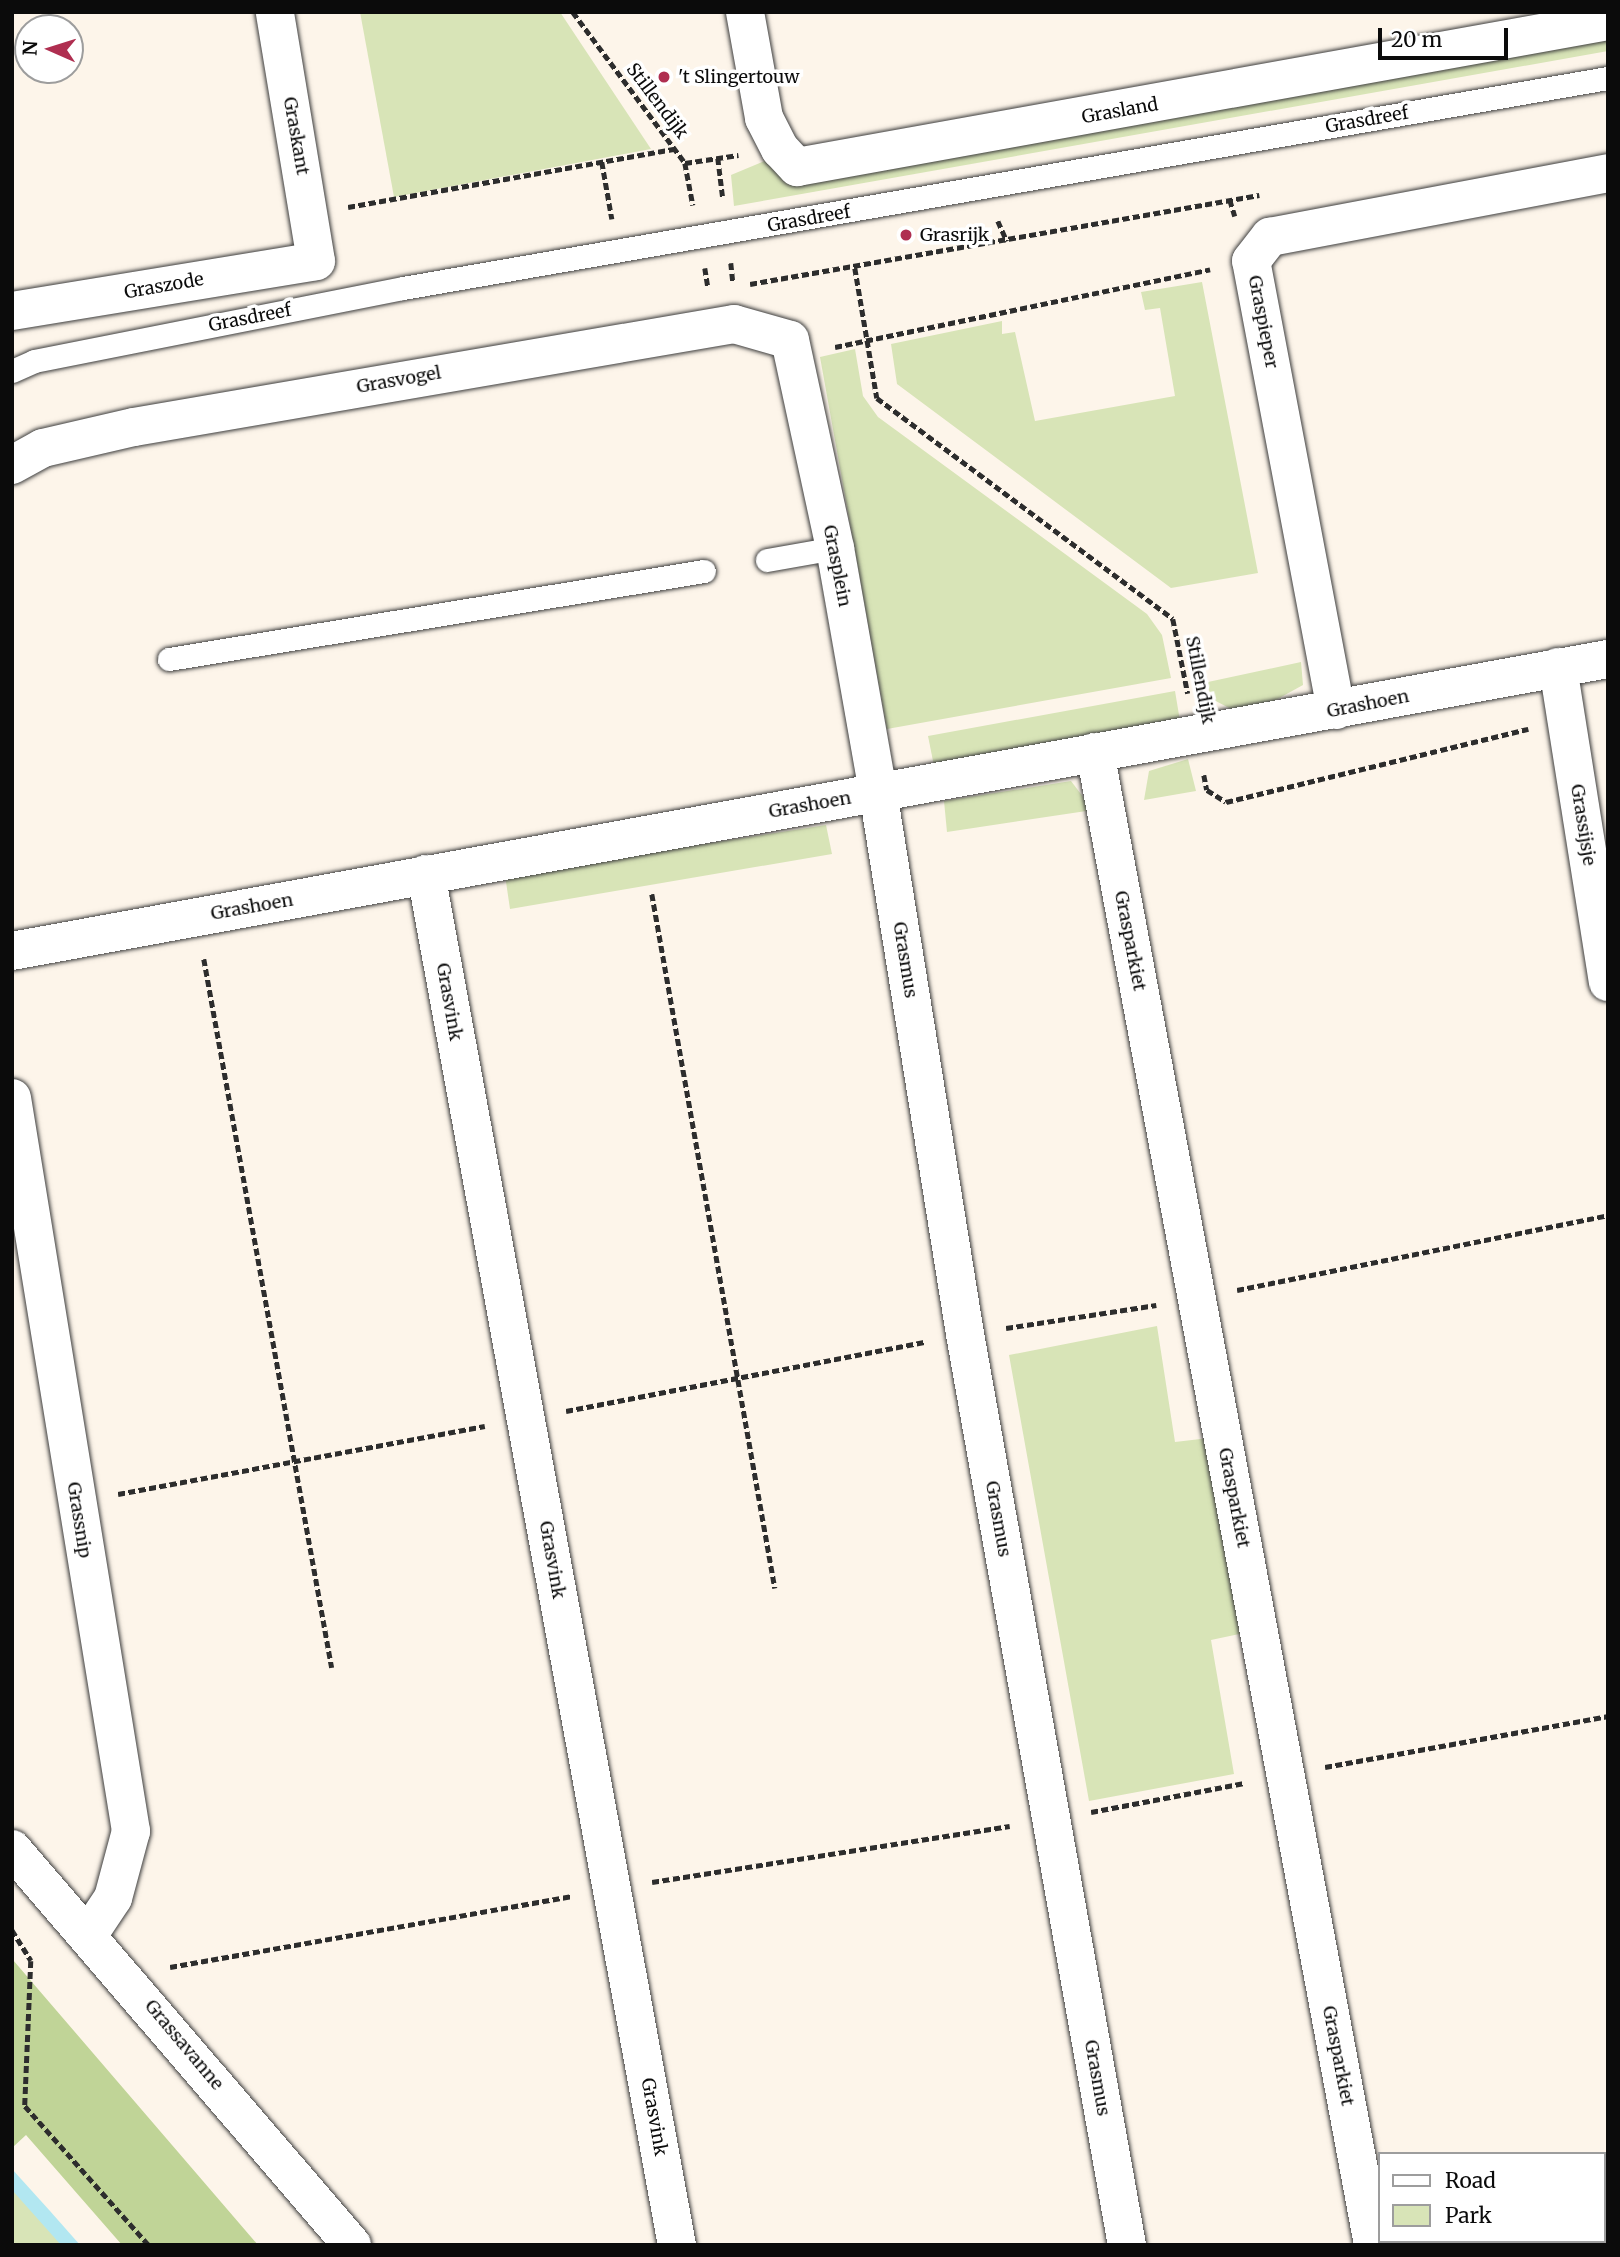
<!DOCTYPE html>
<html>
<head>
<meta charset="utf-8">
<style>
  body { margin:0 }
  #map { position:relative; width:1620px; height:2257px; overflow:hidden; background:#fdf5ea; font-family:Merriweather,serif }
  div>[style] { position:absolute }
  .green>* { inset:0; background:#d8e4b7 }
  .forest>* { inset:0; background:#c0d497 }
  .water>* { inset:0; background:#b2e7f1 }
  .path>* { height:4.5px; margin-top:-2.25px; transform-origin:0; background:repeating-linear-gradient(90deg,#2d2d2d 0 7px,transparent 0 10.5px) }
  .roads { filter:drop-shadow(0 0 2px #3e3e3e) drop-shadow(0 0 2px #3e3e3e) }
  .service>* { height:23px; margin:-11.5px; padding:0 11.5px; transform-origin:11.5px; border-radius:11.5px; background:#fff }
  .minor>* { height:38px; margin:-19px; padding:0 19px; transform-origin:19px; border-radius:19px; background:#fff }
  .tertiary>* { height:38px; margin:-19px; padding:0 19px; transform-origin:19px; border-radius:19px; background:#fff }
  .dots>* { width:19px; height:19px; translate:-50% -50%; box-sizing:border-box; border:4px solid #fff; border-radius:50% }
  span { translate:-50% -50%; white-space:nowrap; text-align:center; line-height:1.15; -webkit-text-stroke:7px #fff; paint-order:stroke }
  .poi-label { font-size:18px; color:#0b0b0b }
  .left { translate:0 -50%; text-align:left }
  .street-label { font-size:18px; color:#0b0b0b }
  .frame { position:absolute; inset:0; border:14px solid #0b0b0b; pointer-events:none }
  .legend { position:absolute; left:1378px; top:2152px; width:228px; height:91px; box-sizing:border-box; background:#fff; border:2px solid #9d9d9d; margin:0; padding:9px 12px; list-style:none; font-size:21px; color:#0b0b0b }
  .legend li { display:flex; align-items:center; gap:14px; height:35px }
  .legend b { width:35px; border:2px solid #9d9d9d }
  .north { position:absolute; left:14px; top:14px; width:70px; height:70px; box-sizing:border-box; background:#fff; border:2px solid #9d9d9d; border-radius:50%; rotate:273deg; font-size:19px; font-weight:700; line-height:28px; text-align:center; color:#0b0b0b }
  .north::after { content:''; display:block; margin:auto; width:24px; height:32px; background:#af2e50; clip-path:polygon(50% 0,100% 100%,50% 72%,0 100%) }
  .scale { position:absolute; left:1378px; top:28px; width:130px; height:32px; box-sizing:border-box; border:4px solid #0b0b0b; border-top:0; padding-left:9px; font-size:21px; line-height:24px; white-space:nowrap; color:#0b0b0b; -webkit-text-stroke:5px #fff; paint-order:stroke }
</style>
</head>
<body>
<div id="map">
  <div class="green">
    <div style="clip-path:polygon(360px 12px,560px 12px,651px 149px,394px 197px)"></div>
    <div style="clip-path:polygon(1608px 38px,1608px 51px,734px 206px,731px 175px,767px 160px)"></div>
    <div style="clip-path:polygon(1202px 282px,1258px 573px,1171px 588px,897px 384px,891px 344px,1002px 321px,1002px 334px,1015px 332px,1035px 421px,1175px 396px,1160px 308px,1145px 310px,1141px 292px)"></div>
    <div style="clip-path:polygon(855px 349px,863px 396px,878px 417px,1147px 614px,1162px 635px,1171px 678px,887px 729px,820px 357px)"></div>
    <div style="clip-path:polygon(1301px 662px,1303px 685px,1272px 702px,1233px 710px,1210px 698px,1208px 682px)"></div>
    <div style="clip-path:polygon(1175px 691px,1180px 721px,934px 766px,928px 736px)"></div>
    <div style="clip-path:polygon(1188px 759px,1196px 791px,1144px 800px,1149px 771px)"></div>
    <div style="clip-path:polygon(1071px 781px,1093px 810px,947px 832px,944px 801px)"></div>
    <div style="clip-path:polygon(826px 825px,832px 854px,510px 909px,505px 875px)"></div>
    <div style="clip-path:polygon(1157px 1326px,1175px 1442px,1209px 1438px,1244px 1633px,1211px 1640px,1234px 1774px,1089px 1801px,1009px 1355px)"></div>
    <div style="clip-path:polygon(12px 2179px,68px 2245px,12px 2245px)"></div>
  </div>
  <div class="forest">
    <div style="clip-path:polygon(12px 1958px,13px 1960px,258px 2245px,122px 2245px,26px 2135px,12px 2148px)"></div>
  </div>
  <div class="water">
    <div style="clip-path:polygon(12px 2169px,50px 2211px,80px 2245px,61px 2245px,12px 2190px)"></div>
  </div>
  <div class="path">
    <div style="left:573px;top:12px;width:188px;rotate:53.4deg"></div>
    <div style="left:685px;top:163px;width:43px;rotate:79.2deg"></div>
    <div style="left:718px;top:158px;width:41px;rotate:83deg"></div>
    <div style="left:602px;top:162px;width:58px;rotate:80deg"></div>
    <div style="left:685px;top:163px;width:54px;rotate:-8.6deg"></div>
    <div style="left:1230px;top:200px;width:17px;rotate:73deg"></div>
    <div style="left:348px;top:207px;width:332px;rotate:-10.1deg"></div>
    <div style="left:998px;top:221px;width:22px;rotate:66deg"></div>
    <div style="left:731px;top:263px;width:19px;rotate:84deg"></div>
    <div style="left:705px;top:268px;width:19px;rotate:81deg"></div>
    <div style="left:855px;top:268px;width:132px;rotate:80.4deg"></div>
    <div style="left:877px;top:398px;width:369px;rotate:36.7deg"></div>
    <div style="left:1173px;top:619px;width:76px;rotate:78.7deg"></div>
    <div style="left:750px;top:284px;width:517px;rotate:-9.92deg"></div>
    <div style="left:835px;top:347px;width:383px;rotate:-11.7deg"></div>
    <div style="left:1204px;top:775px;width:15px;rotate:79deg"></div>
    <div style="left:1207px;top:790px;width:22px;rotate:32deg"></div>
    <div style="left:1226px;top:802px;width:311px;rotate:-13.6deg"></div>
    <div style="left:652px;top:894px;width:705px;rotate:79.95deg"></div>
    <div style="left:204px;top:959px;width:720px;rotate:79.77deg"></div>
    <div style="left:1237px;top:1290px;width:379px;rotate:-11.4deg"></div>
    <div style="left:1006px;top:1328px;width:152px;rotate:-8.7deg"></div>
    <div style="left:566px;top:1411px;width:366px;rotate:-10.9deg"></div>
    <div style="left:118px;top:1494px;width:373px;rotate:-10.5deg"></div>
    <div style="left:1325px;top:1767px;width:288px;rotate:-10.2deg"></div>
    <div style="left:1091px;top:1812px;width:156px;rotate:-10.7deg"></div>
    <div style="left:652px;top:1882px;width:362px;rotate:-8.9deg"></div>
    <div style="left:12px;top:1930px;width:36px;rotate:58deg"></div>
    <div style="left:31px;top:1961px;width:145px;rotate:92.4deg"></div>
    <div style="left:25px;top:2106px;width:186px;rotate:48.3deg"></div>
    <div style="left:170px;top:1967px;width:407px;rotate:-10deg"></div>
  </div>
  <div class="roads">
    <div class="service">
      <div style="left:12px;top:371px;width:24px;rotate:-24deg"></div>
      <div style="left:34px;top:361px;width:376px;rotate:-11.2deg"></div>
      <div style="left:403px;top:288px;width:1223px;rotate:-9.89deg"></div>
      <div style="left:767px;top:560px;width:69px;rotate:-10deg"></div>
      <div style="left:169px;top:659px;width:542px;rotate:-9.34deg"></div>
    </div>
    <div class="minor">
      <div style="left:745px;top:12px;width:108px;rotate:79.8deg"></div>
      <div style="left:764px;top:118px;width:35px;rotate:63deg"></div>
      <div style="left:780px;top:149px;width:25px;rotate:47deg"></div>
      <div style="left:797px;top:167px;width:824px;rotate:-10.21deg"></div>
      <div style="left:12px;top:311px;width:308px;rotate:-9.3deg"></div>
      <div style="left:316px;top:261px;width:252px;rotate:-99.4deg"></div>
      <div style="left:12px;top:465px;width:35px;rotate:-29deg"></div>
      <div style="left:43px;top:448px;width:93px;rotate:-13deg"></div>
      <div style="left:134px;top:427px;width:609px;rotate:-9.74deg"></div>
      <div style="left:734px;top:324px;width:58px;rotate:15.9deg"></div>
      <div style="left:790px;top:340px;width:213px;rotate:77.8deg"></div>
      <div style="left:835px;top:548px;width:248px;rotate:80deg"></div>
      <div style="left:878px;top:792px;width:549px;rotate:80.88deg"></div>
      <div style="left:965px;top:1334px;width:925px;rotate:79.92deg"></div>
      <div style="left:1558px;top:667px;width:319px;rotate:81deg"></div>
      <div style="left:1336px;top:710px;width:457px;rotate:-100.7deg"></div>
      <div style="left:1251px;top:261px;width:31px;rotate:-52deg"></div>
      <div style="left:1270px;top:237px;width:344px;rotate:-10.7deg"></div>
      <div style="left:1095px;top:752px;width:1519px;rotate:79.45deg"></div>
      <div style="left:426px;top:874px;width:1394px;rotate:79.63deg"></div>
      <div style="left:12px;top:951px;width:1622px;rotate:-10.37deg"></div>
      <div style="left:12px;top:1098px;width:743px;rotate:80.78deg"></div>
      <div style="left:131px;top:1831px;width:69px;rotate:105deg"></div>
      <div style="left:113px;top:1898px;width:43px;rotate:123.7deg"></div>
    </div>
    <div class="tertiary">
      <div style="left:12px;top:1849px;width:522px;rotate:49.35deg"></div>
    </div>
  </div>
  <div class="dots">
    <div style="left:664px;top:77px;background:#af2e50"></div>
    <div style="left:906px;top:235px;background:#af2e50"></div>
  </div>
  <div class="poi-label">
    <span class="left" style="left:678px;top:77px">'t Slingertouw</span>
    <span class="left" style="left:920px;top:235px">Grasrijk</span>
  </div>
  <div class="street-label">
    <span style="left:657px;top:101px;rotate:53deg">Stillendijk</span>
    <span style="left:1120px;top:111px;rotate:-10deg">Grasland</span>
    <span style="left:1367px;top:120px;rotate:-10deg">Grasdreef</span>
    <span style="left:296px;top:136px;rotate:80deg">Graskant</span>
    <span style="left:809px;top:219px;rotate:-10deg">Grasdreef</span>
    <span style="left:164px;top:286px;rotate:-10deg">Graszode</span>
    <span style="left:250px;top:318px;rotate:-11deg">Grasdreef</span>
    <span style="left:1263px;top:322px;rotate:79deg">Graspieper</span>
    <span style="left:399px;top:380px;rotate:-10deg">Grasvogel</span>
    <span style="left:837px;top:566px;rotate:79deg">Grasplein</span>
    <span style="left:1200px;top:680px;rotate:79deg">Stillendijk</span>
    <span style="left:1368px;top:704px;rotate:-11deg">Grashoen</span>
    <span style="left:810px;top:805px;rotate:-10deg">Grashoen</span>
    <span style="left:1583px;top:825px;rotate:81deg">Grassijsje</span>
    <span style="left:252px;top:907px;rotate:-10deg">Grashoen</span>
    <span style="left:1130px;top:941px;rotate:79deg">Grasparkiet</span>
    <span style="left:905px;top:960px;rotate:81deg">Grasmus</span>
    <span style="left:449px;top:1002px;rotate:80deg">Grasvink</span>
    <span style="left:1234px;top:1498px;rotate:79deg">Grasparkiet</span>
    <span style="left:998px;top:1519px;rotate:80deg">Grasmus</span>
    <span style="left:79px;top:1520px;rotate:81deg">Grassnip</span>
    <span style="left:552px;top:1560px;rotate:80deg">Grasvink</span>
    <span style="left:184px;top:2045px;rotate:50deg">Grassavanne</span>
    <span style="left:1338px;top:2056px;rotate:79deg">Grasparkiet</span>
    <span style="left:1097px;top:2078px;rotate:80deg">Grasmus</span>
    <span style="left:654px;top:2117px;rotate:80deg">Grasvink</span>
  </div>
  <div class="frame"></div>
  <ul class="legend">
  <li><b style="height:9px;background:#fff"></b>Road</li>
  <li><b style="height:19px;background:#d8e4b7"></b>Park</li>
  </ul>
  <div class="north">N</div>
  <div class="scale">20 m</div>
</div>
</body>
</html>
